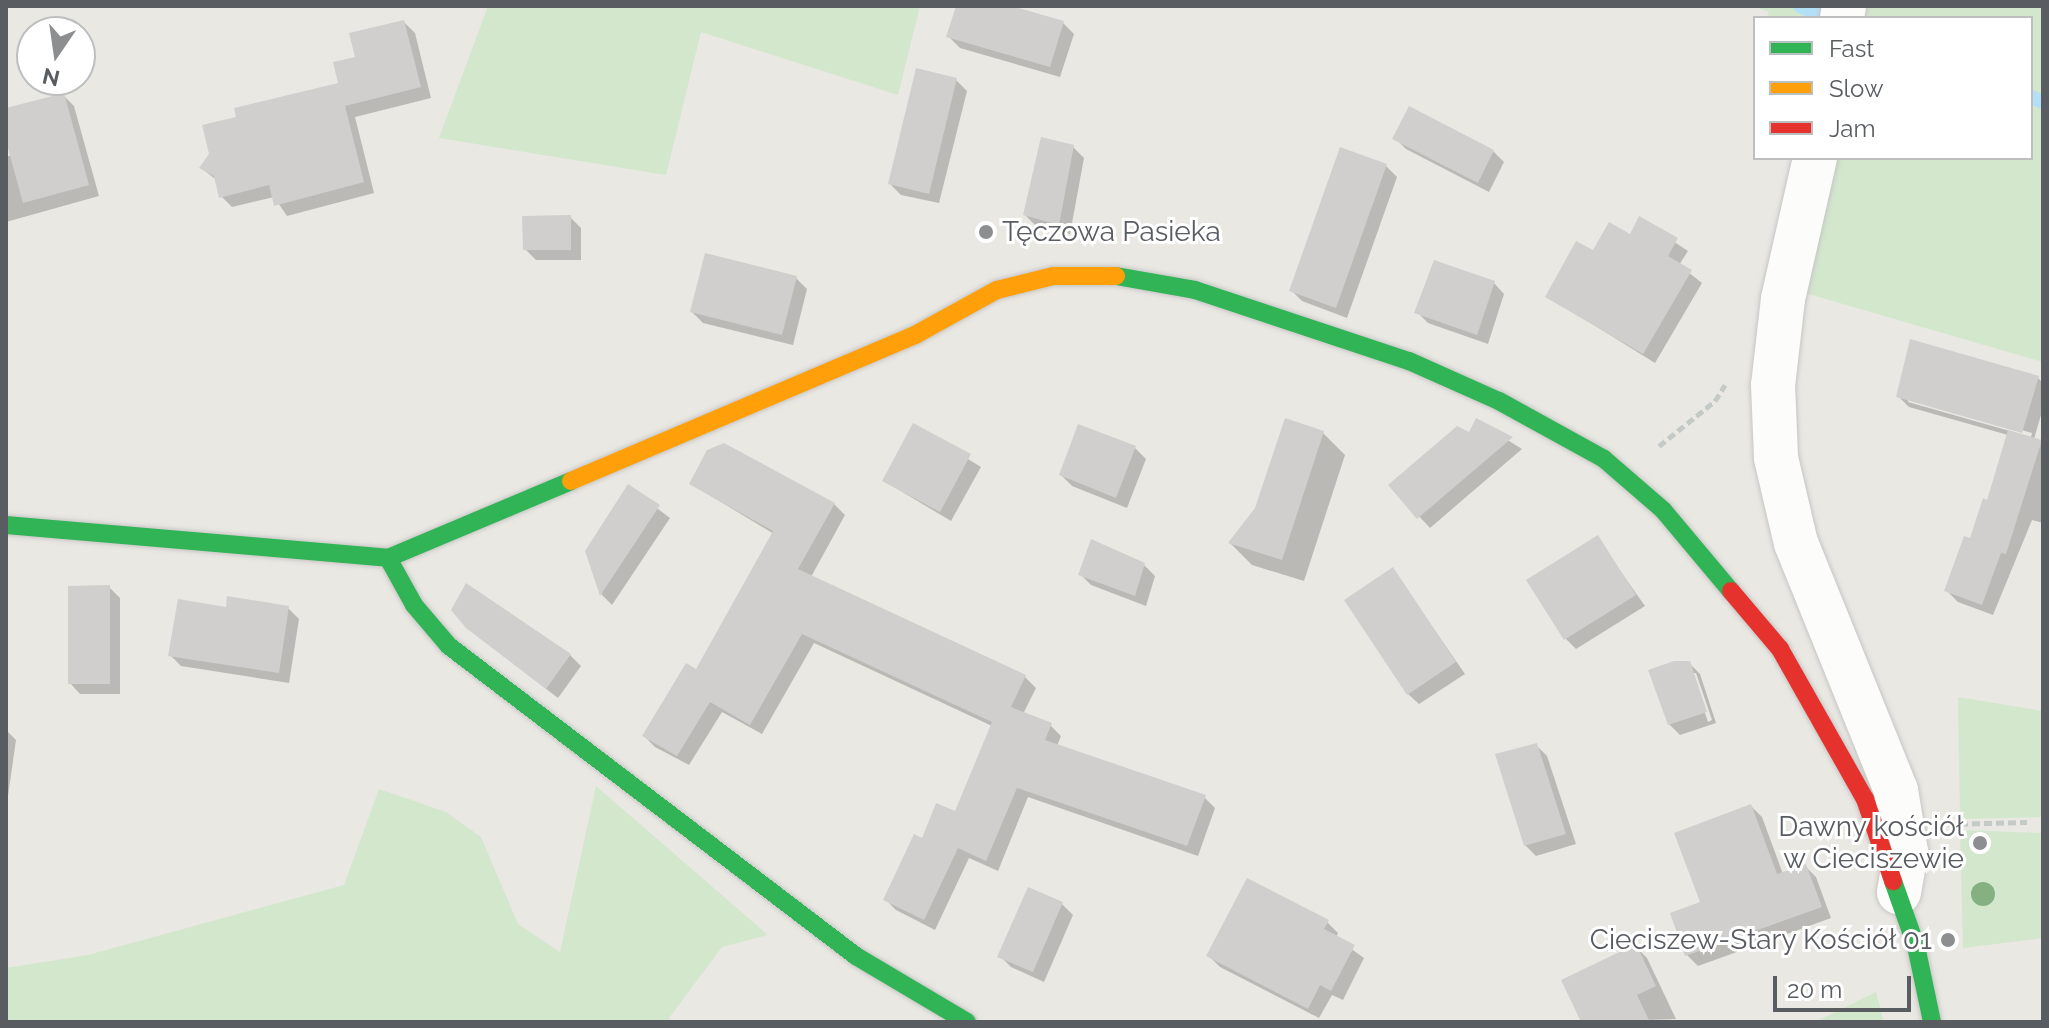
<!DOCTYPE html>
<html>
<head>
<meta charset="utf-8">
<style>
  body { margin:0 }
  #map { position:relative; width:2049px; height:1028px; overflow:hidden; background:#eae8e3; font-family:Raleway,sans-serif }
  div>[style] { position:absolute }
  .green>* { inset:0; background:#d2e7cc }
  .shadow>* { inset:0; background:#0003 }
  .stream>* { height:14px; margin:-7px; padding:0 7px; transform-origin:7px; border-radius:7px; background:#b4e0f7 }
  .building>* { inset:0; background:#d1cfcd }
  .path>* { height:5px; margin-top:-2.5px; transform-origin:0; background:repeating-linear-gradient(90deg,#c4cac6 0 8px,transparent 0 12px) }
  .roads { filter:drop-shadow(0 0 2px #c6c6c5) drop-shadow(0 0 2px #c6c6c5) }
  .street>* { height:44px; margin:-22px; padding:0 22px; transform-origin:22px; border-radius:22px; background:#fcfcfb }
  .fast>* { height:18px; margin:-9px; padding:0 9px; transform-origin:9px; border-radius:9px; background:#30b455 }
  .slow>* { height:18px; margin:-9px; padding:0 9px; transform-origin:9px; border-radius:9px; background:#ff9f0a }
  .jam>* { height:18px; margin:-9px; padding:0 9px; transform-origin:9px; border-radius:9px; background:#e5322d }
  .trees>* { width:24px; height:24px; margin:-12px; border-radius:50%; background:#85b081 }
  .dots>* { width:22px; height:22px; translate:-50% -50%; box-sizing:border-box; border:4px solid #fff; border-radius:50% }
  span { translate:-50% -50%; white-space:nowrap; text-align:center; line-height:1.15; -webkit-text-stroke:6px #fff; paint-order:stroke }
  .poi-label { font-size:28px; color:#595d62 }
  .left { translate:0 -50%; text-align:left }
  .right { translate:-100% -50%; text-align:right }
  .frame { position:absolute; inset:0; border:8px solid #595d62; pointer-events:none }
  .legend { position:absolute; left:1753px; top:16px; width:280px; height:144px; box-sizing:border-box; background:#fff; border:2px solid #bdbec0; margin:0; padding:10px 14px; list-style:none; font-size:24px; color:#595d62 }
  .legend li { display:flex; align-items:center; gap:16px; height:40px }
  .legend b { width:40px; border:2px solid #bdbec0 }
  .north { position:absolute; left:16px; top:16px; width:80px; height:80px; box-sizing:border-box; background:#fff; border:2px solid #bdbec0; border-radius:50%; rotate:193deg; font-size:22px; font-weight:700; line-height:32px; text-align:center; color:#595d62 }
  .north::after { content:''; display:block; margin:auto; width:28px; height:36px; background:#8c8e8f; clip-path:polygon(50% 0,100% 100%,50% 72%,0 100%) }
  .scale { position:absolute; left:1773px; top:976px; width:138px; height:36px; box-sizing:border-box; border:4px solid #595d62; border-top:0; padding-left:10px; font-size:24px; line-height:28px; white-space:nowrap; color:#595d62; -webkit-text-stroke:6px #fff; paint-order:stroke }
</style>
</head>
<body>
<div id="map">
  <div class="green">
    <div style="clip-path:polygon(488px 6px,920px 6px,898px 95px,701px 32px,666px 175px,439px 138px)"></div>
    <div style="clip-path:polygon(1753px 6px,1827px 6px,1824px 18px,1767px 18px,1769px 12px)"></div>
    <div style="clip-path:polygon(1868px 6px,2043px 6px,2043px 362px,1805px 293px,1835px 158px,2031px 158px,2031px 18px,1866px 18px)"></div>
    <div style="clip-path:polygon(1958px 697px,2043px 711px,2043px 817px,1960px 819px)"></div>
    <div style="clip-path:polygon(596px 786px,768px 935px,722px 947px,669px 1018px,672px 1022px,6px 1022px,6px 968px,88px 955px,344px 885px,379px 789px,446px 812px,481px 837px,518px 924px,560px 952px)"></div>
    <div style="clip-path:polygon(1960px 830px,2043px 833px,2043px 938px,1963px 948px)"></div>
    <div style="clip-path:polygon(1876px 992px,1884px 1022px,1815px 1022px)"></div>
  </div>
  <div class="shadow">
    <div style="clip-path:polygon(958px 6px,1005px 6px,1063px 23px,1074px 34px,1060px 77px,960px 48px,949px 37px)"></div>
    <div style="clip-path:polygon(404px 22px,415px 33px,431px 98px,355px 117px,374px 193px,287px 216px,274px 197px,232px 207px,221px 196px,218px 181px,201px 168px,239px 118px,340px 84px,357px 59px)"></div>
    <div style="clip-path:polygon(956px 80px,967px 91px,939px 203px,901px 195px,890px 184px)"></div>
    <div style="clip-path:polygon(63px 95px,74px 106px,99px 196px,6px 222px,6px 157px,12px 155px,6px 110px)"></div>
    <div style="clip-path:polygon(1395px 138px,1493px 151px,1504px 162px,1489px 192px,1406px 149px)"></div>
    <div style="clip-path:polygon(1073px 147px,1084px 158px,1070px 234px,1036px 226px,1025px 215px)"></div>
    <div style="clip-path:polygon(1386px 166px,1397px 177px,1347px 318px,1302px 301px,1291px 290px)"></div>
    <div style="clip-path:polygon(570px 217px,581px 228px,581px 260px,536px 260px,525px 249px)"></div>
    <div style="clip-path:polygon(1640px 219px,1688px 251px,1679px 265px,1702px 283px,1655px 363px,1547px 296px,1593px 252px,1630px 237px)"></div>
    <div style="clip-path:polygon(796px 278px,807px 289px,793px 345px,703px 323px,692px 312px)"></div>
    <div style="clip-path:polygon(1494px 283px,1504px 294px,1488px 344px,1428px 323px,1417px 312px)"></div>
    <div style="clip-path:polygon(evenodd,2038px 378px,2043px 383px,2043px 408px,2034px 439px,2043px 443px,2043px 523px,2032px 520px,1993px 615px,1958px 602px,1947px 591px,1988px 503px,2008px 435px,1909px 407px,1898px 396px,2038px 378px,1908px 398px,2032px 433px,2031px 437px,1908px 402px,1908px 398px)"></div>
    <div style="clip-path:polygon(1477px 421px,1522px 449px,1430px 528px,1391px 486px,1469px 434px)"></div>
    <div style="clip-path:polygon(914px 426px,981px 467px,951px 521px,884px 481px)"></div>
    <div style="clip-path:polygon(1323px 433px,1345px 455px,1304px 581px,1252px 565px,1230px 543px)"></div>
    <div style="clip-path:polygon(1135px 448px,1146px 459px,1127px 508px,1072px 486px,1061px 475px)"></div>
    <div style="clip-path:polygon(691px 484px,834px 504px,845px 515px,811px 577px,1025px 677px,1036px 688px,1023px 714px,1050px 725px,1061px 736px,1057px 746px,1204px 797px,1215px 808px,1198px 856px,1028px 797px,998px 871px,969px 858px,935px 930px,896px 910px,885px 899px,923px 841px,956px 814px,992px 726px,814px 643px,762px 734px,722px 712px,689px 765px,655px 747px,644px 736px,697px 672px,774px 534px)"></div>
    <div style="clip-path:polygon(629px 487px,670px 518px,612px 605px,602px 595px,587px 551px)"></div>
    <div style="clip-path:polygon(1597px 538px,1645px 606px,1576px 649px,1565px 638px)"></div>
    <div style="clip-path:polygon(1144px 565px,1155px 576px,1146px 606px,1091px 585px,1080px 574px)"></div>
    <div style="clip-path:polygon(1393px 570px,1465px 674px,1419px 704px,1408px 694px)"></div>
    <div style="clip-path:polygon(109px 587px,120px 598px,120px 694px,80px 694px,70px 683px)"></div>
    <div style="clip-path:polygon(288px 608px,299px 619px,289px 683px,181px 666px,170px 655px,228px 609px)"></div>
    <div style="clip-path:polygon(480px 638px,570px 655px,581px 666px,558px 698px)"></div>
    <div style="clip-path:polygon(evenodd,1689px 663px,1700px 674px,1716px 723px,1680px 735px,1669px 724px,1689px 663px,1691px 673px,1696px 673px,1712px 720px,1708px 722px,1691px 673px)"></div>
    <div style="clip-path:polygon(6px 730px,16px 740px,8px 796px,6px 796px)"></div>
    <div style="clip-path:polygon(1536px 745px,1547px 756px,1576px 844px,1536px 856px,1525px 845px)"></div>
    <div style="clip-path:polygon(1751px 806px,1762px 817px,1783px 874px,1805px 866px,1816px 877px,1831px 918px,1698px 966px,1687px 955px,1702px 903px)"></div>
    <div style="clip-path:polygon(1062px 904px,1073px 915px,1044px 982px,1011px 967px,1000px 956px)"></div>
    <div style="clip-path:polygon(1327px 922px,1338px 933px,1336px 938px,1364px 958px,1343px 1000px,1332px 995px,1319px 1018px,1220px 967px,1209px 956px)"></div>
    <div style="clip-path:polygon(1636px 947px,1647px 958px,1676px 1019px,1584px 1022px)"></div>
  </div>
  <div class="stream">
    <div style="left:1800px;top:6px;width:20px;rotate:24deg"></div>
    <div style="left:2031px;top:97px;width:13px;rotate:23deg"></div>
  </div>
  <div class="building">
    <div style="clip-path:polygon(956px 6px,1012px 6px,1064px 21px,1050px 67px,946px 37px)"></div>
    <div style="clip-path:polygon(404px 20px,421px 87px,345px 106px,364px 182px,274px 206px,269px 185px,219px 198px,214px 176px,199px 168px,209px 154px,202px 125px,236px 117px,234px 108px,338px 83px,333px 62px,355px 57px,349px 33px)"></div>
    <div style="clip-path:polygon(916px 68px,957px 78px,929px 194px,888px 184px)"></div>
    <div style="clip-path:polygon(64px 93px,89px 185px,23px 203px,6px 141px,6px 108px)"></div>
    <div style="clip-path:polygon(1409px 106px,1494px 150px,1478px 183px,1392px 139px)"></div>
    <div style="clip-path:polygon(1041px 137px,1074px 145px,1059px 225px,1023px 215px)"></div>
    <div style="clip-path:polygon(1340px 147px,1387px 164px,1336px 308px,1289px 291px)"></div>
    <div style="clip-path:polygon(571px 215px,571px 250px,523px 250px,522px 216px)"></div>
    <div style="clip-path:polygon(1639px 216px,1678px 238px,1668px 256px,1692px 270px,1643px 354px,1545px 297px,1576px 241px,1593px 250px,1609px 222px,1630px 234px)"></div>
    <div style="clip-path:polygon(705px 253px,797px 276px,782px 335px,690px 312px)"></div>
    <div style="clip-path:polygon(1434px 260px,1495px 281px,1477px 335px,1414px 313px)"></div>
    <div style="clip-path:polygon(1910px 339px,2039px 376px,2022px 433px,1896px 397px)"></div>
    <div style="clip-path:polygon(1285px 418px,1324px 431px,1282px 560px,1228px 543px,1255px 508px)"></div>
    <div style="clip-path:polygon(1476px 418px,1513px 437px,1417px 519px,1388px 485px,1457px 426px,1469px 432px)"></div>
    <div style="clip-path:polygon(913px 423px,971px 454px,940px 512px,882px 481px)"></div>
    <div style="clip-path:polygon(1078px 424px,1136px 446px,1116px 498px,1059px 475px)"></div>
    <div style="clip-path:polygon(2008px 430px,2042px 440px,2006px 554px,2001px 553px,1982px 605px,1944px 591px,1964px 536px,1970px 538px,1983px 498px,1987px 500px)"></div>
    <div style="clip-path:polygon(724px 443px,835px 503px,798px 569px,1026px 675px,1011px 707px,1052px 723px,1045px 740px,1206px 795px,1187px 846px,1017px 788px,986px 861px,958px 848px,924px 920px,883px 900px,914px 834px,922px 838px,936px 803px,955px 811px,992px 722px,802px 634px,750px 725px,710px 702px,677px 756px,642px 736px,686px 663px,696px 669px,773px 531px,689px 484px,707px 450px)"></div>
    <div style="clip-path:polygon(628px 484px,660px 505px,600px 596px,585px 551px)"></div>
    <div style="clip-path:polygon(1598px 535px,1636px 595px,1564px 640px,1526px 580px)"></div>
    <div style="clip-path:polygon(1091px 539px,1145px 563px,1135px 596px,1078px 575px)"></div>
    <div style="clip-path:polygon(1393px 567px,1456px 662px,1407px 695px,1344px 600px)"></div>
    <div style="clip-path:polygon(466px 583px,571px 654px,546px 689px,466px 628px,451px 610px)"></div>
    <div style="clip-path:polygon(110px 585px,110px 684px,68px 684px,68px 586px)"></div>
    <div style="clip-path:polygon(227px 596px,289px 606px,279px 673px,168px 656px,178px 599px,226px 607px)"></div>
    <div style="clip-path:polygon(1674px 661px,1690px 661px,1707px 712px,1668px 725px,1648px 670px)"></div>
    <div style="clip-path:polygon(1537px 743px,1566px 834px,1524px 846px,1495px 754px)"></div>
    <div style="clip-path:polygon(1751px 804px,1777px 874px,1806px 864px,1822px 907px,1685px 956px,1670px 913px,1700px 902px,1674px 833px)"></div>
    <div style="clip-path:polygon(1247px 878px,1329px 920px,1324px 929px,1355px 945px,1331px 991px,1320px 985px,1308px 1009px,1206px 956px)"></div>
    <div style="clip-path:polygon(1028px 887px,1063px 902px,1033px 972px,997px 957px)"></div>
    <div style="clip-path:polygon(1636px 944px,1656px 986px,1637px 995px,1650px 1022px,1581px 1022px,1561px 980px)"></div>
  </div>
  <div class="path">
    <div style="left:1659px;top:446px;width:72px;rotate:-38.8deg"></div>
    <div style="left:1715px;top:401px;width:19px;rotate:-58deg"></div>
    <div style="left:1948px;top:824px;width:79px;rotate:-1.5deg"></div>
  </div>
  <div class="roads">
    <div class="street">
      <div style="left:1842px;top:18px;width:12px;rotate:-81deg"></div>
      <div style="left:1815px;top:158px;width:145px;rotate:102.8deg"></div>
      <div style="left:1783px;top:299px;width:87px;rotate:96.6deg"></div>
      <div style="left:1773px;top:385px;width:73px;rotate:87.6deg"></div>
      <div style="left:1776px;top:458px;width:87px;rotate:76.8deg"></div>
      <div style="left:1796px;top:543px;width:266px;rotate:68deg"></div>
      <div style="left:1896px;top:790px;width:63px;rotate:80.8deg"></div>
      <div style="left:1906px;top:852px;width:41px;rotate:99.9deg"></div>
    </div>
    <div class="fast">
      <div style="left:1116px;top:276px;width:80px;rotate:10deg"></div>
      <div style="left:1195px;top:290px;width:225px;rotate:18.4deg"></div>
      <div style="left:1409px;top:361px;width:98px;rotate:24deg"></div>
      <div style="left:1499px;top:401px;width:120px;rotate:28.9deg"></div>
      <div style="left:1604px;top:459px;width:78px;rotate:40.8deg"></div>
      <div style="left:1663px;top:510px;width:106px;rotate:50deg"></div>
      <div style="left:6px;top:525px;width:383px;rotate:4.9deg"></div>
      <div style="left:388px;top:558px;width:199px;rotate:-22.8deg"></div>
      <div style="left:388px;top:558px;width:54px;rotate:61deg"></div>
      <div style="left:414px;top:605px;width:54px;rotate:49.5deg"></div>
      <div style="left:449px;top:646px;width:512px;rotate:37.3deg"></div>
      <div style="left:856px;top:956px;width:129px;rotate:30.7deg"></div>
      <div style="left:1893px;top:881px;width:69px;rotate:70.5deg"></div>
      <div style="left:1916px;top:946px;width:78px;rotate:78.1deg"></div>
    </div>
    <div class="slow">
      <div style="left:571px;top:481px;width:374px;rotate:-23deg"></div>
      <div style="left:915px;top:335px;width:94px;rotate:-28.8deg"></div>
      <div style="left:997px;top:290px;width:58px;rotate:-14deg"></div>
      <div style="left:1053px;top:276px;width:63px"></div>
    </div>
    <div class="jam">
      <div style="left:1731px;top:591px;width:76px;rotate:49.8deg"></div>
      <div style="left:1780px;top:649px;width:172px;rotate:60.5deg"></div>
      <div style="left:1865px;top:799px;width:87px;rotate:71.1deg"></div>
    </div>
  </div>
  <div class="trees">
    <div style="left:1983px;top:894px"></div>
  </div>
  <div class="dots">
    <div style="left:986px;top:232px;background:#8c8e8f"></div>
    <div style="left:1980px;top:843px;background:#8c8e8f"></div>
    <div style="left:1948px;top:940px;background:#8c8e8f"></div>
  </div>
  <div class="poi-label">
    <span class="left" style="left:1002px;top:232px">Tęczowa Pasieka</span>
    <span class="right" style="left:1964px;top:843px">Dawny kościół<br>w Cieciszewie</span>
    <span class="right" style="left:1932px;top:940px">Cieciszew-Stary Kościół 01</span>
  </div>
  <div class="frame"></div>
  <ul class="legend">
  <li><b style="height:10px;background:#30b455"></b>Fast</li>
  <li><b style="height:10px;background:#ff9f0a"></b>Slow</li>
  <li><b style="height:10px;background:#e5322d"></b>Jam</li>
  </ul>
  <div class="north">N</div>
  <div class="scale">20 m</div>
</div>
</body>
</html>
